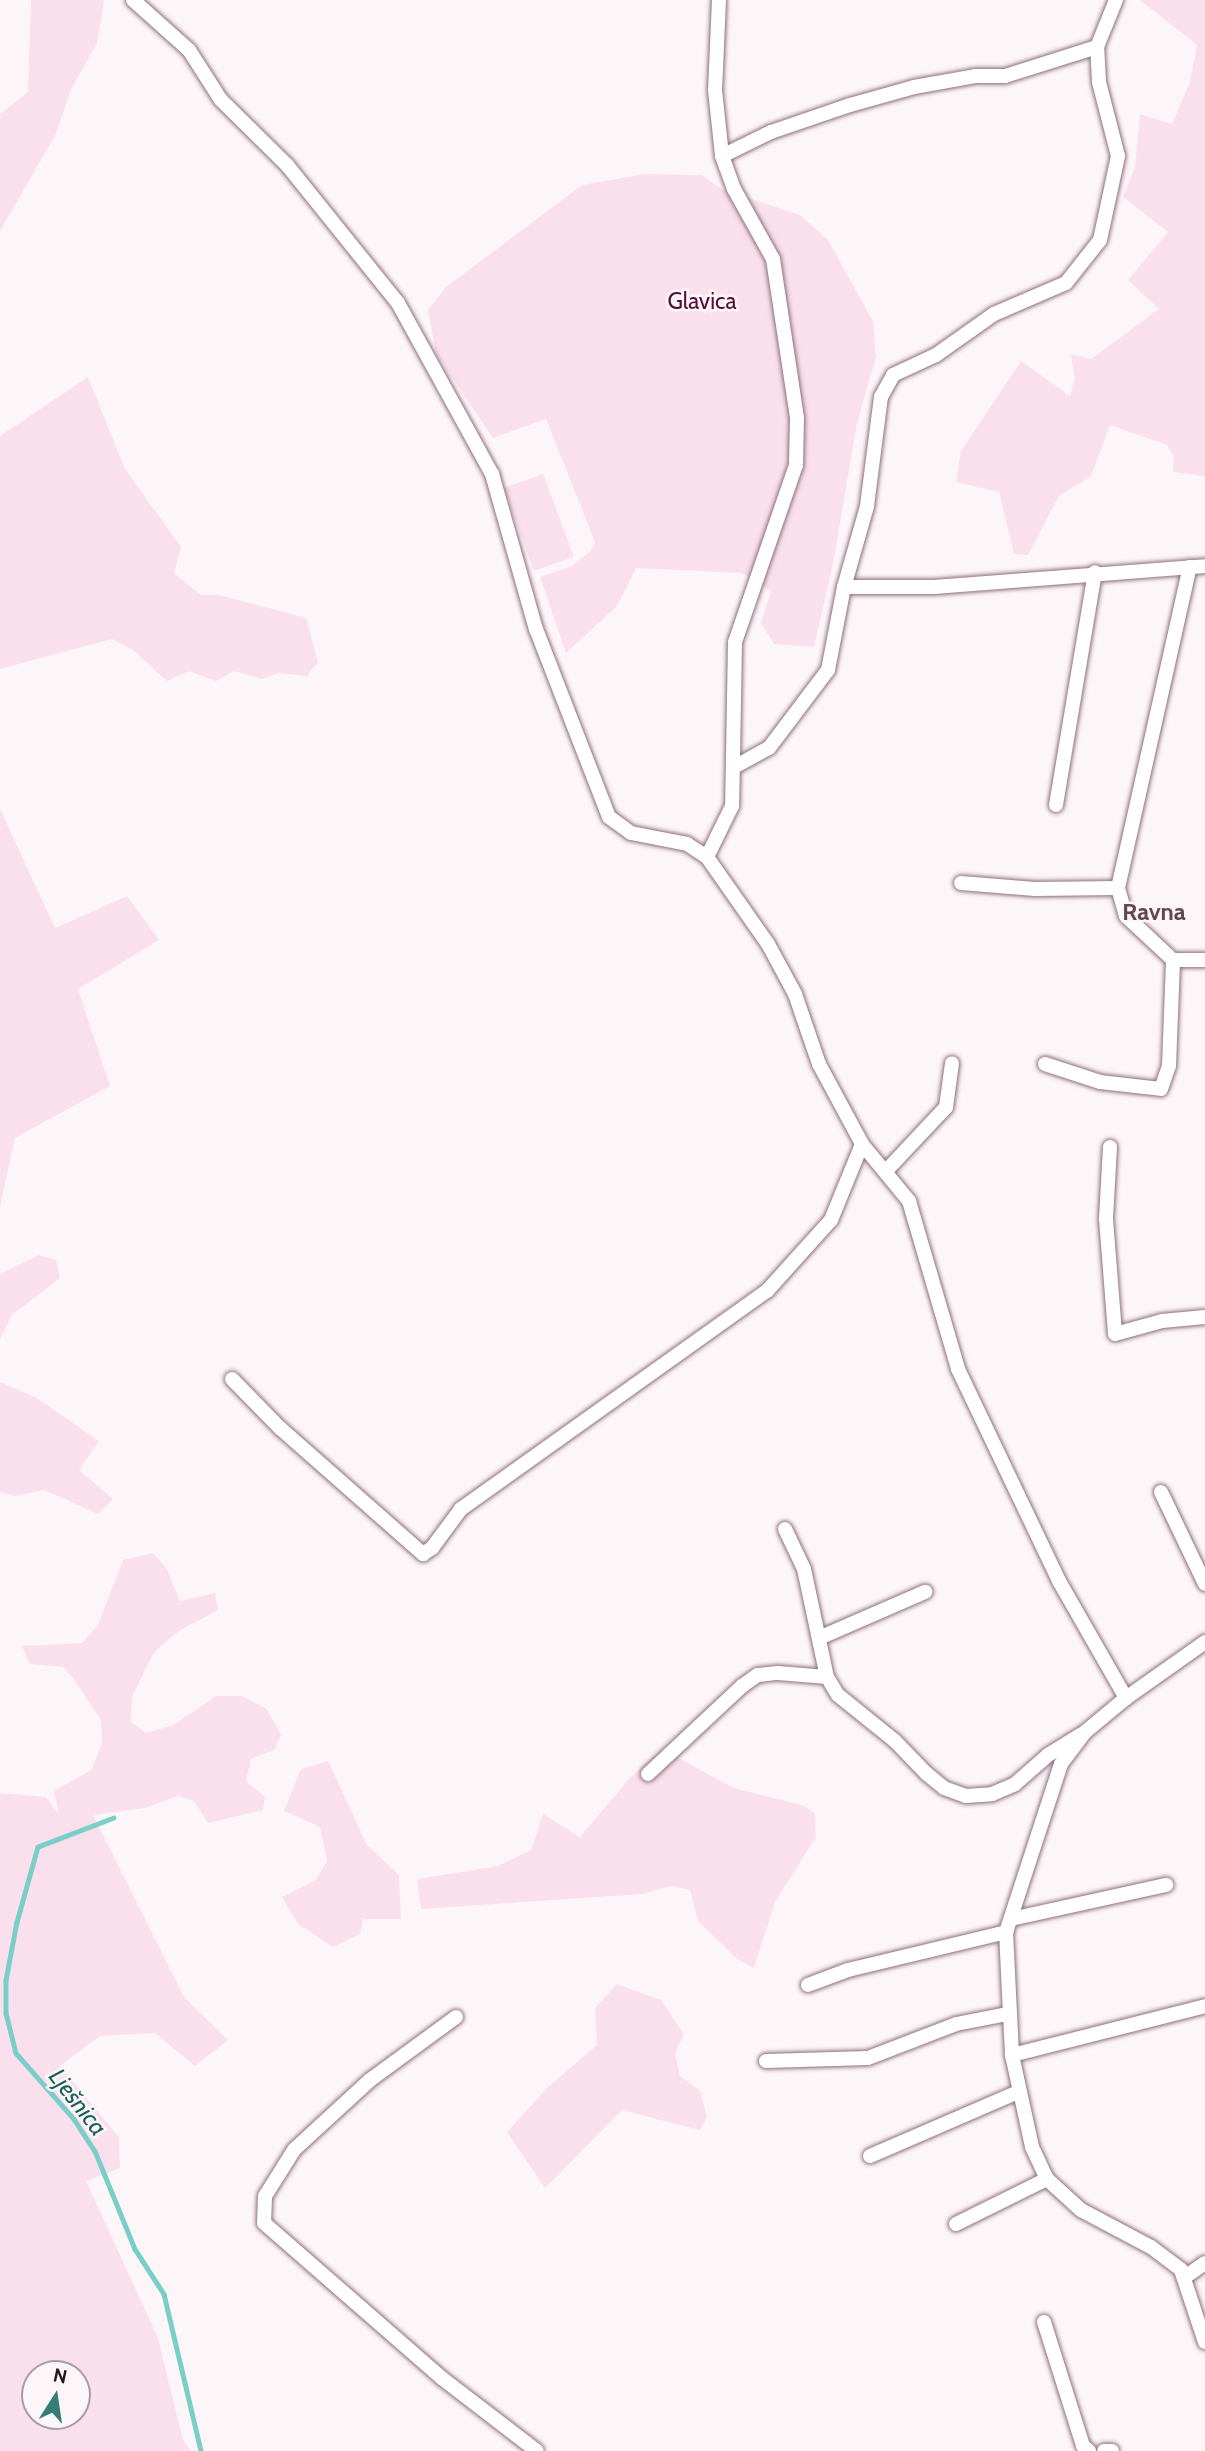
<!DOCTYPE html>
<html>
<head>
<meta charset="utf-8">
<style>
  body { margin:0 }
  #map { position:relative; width:1205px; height:2451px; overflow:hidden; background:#fdf6f9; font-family:Cabin,sans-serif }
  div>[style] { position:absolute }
  .green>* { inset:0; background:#fae0ec }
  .stream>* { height:4.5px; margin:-2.25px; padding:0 2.25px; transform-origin:2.25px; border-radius:2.25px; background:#79cfc7 }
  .roads { filter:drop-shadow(0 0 2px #8e6f7e) drop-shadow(0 0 2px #8e6f7e) }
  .street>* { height:14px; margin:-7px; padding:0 7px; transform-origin:7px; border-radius:7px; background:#fff }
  span { translate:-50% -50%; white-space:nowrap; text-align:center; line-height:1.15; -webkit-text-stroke:5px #fdf6f9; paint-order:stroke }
  .park-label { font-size:23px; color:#560d3a }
  .neighbourhood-label { font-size:24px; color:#634755; font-weight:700 }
  .water-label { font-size:24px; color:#19605b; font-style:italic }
  .north { position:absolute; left:21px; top:2360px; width:70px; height:70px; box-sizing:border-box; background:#fdf6f9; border:2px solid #a69da1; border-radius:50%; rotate:12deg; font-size:19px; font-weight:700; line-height:28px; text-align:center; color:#23171d }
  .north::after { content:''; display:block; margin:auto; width:24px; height:32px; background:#367d77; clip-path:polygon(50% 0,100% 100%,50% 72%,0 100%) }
</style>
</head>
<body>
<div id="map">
  <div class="green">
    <div style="clip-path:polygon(31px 0,104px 0,97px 43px,71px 90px,55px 136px,0 231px,0 248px,0 114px,28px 92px)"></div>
    <div style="clip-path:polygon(1140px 0,1205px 0,1205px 476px,1173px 472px,1174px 456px,1167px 445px,1110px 425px,1091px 476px,1059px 496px,1028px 555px,1014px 554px,999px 492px,956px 482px,961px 451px,1021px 361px,1070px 396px,1075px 379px,1071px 354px,1091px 359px,1159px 309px,1128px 280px,1168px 232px,1123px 197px,1135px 167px,1140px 114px,1172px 124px,1190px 82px,1197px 45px)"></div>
    <div style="clip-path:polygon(646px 174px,702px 175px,721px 189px,800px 215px,828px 240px,873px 321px,876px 357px,857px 423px,833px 564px,814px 647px,774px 644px,761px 623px,771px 591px,742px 573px,636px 568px,617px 606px,566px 653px,540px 577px,572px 566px,591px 551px,595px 542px,546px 419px,493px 438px,436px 354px,428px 310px,446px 287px,582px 185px)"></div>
    <div style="clip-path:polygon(88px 377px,125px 469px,181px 547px,174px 573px,201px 595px,219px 595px,306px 618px,318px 662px,307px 676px,279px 673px,262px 679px,234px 671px,216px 681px,189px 671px,167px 681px,133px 650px,112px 639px,0 669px,0 436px)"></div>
    <div style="clip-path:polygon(543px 474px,574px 557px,534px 571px,504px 488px)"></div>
    <div style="clip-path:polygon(0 809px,55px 928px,127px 896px,159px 940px,78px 989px,110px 1086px,15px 1138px,0 1207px)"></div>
    <div style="clip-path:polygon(39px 1255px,56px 1260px,60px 1278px,12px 1315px,0 1339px,0 1274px)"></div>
    <div style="clip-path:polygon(0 1382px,37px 1398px,99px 1441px,79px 1470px,113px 1499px,98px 1514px,44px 1490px,15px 1496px,0 1492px)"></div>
    <div style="clip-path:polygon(evenodd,153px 1553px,167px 1569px,180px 1601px,215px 1593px,218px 1610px,179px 1631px,154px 1652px,132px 1697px,131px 1722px,146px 1733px,173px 1725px,216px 1696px,242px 1696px,267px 1709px,281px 1735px,274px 1750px,251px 1759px,246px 1781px,265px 1797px,263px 1810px,208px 1823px,194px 1801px,178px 1796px,145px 1808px,93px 1815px,184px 1997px,228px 2040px,195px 2066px,155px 2033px,100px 2036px,60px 2066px,119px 2137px,120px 2168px,86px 2181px,158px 2338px,183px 2440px,191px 2451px,0 2451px,0 1793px,46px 1797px,59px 1814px,54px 1791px,91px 1770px,102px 1744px,101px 1720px,74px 1679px,63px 1667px,30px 1664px,22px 1646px,82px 1643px,98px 1625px,123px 1560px,153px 1553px,35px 2374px,77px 2374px,77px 2416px,35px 2416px,35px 2374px)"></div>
    <div style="clip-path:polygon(662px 1749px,734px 1788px,805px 1806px,815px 1814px,816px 1837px,775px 1902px,754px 1968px,737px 1959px,698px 1921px,690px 1890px,671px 1886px,643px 1894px,421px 1909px,417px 1879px,498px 1866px,531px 1850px,543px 1814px,580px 1837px,630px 1778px)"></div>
    <div style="clip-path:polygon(328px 1761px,367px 1845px,399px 1875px,401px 1919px,363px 1919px,360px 1934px,333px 1947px,298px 1924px,282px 1897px,316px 1880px,327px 1861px,320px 1827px,284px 1811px,301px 1769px)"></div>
    <div style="clip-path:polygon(617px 1984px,661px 2000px,684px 2034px,675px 2053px,680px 2076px,700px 2091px,707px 2117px,700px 2130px,622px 2110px,545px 2188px,507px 2132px,548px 2087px,597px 2045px,595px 2008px)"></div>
  </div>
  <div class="stream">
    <div style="left:114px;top:1818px;width:81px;rotate:159.1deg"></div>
    <div style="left:38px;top:1847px;width:78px;rotate:105.6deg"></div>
    <div style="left:17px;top:1922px;width:59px;rotate:100.7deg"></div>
    <div style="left:6px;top:1980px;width:33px;rotate:90deg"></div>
    <div style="left:6px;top:2013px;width:41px;rotate:76deg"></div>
    <div style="left:16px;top:2053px;width:88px;rotate:48.7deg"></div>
    <div style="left:74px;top:2119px;width:38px;rotate:57deg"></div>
    <div style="left:95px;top:2151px;width:106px;rotate:67.8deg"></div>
    <div style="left:135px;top:2249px;width:54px;rotate:57.2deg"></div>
    <div style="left:164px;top:2294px;width:161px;rotate:76.7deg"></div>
  </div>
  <div class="roads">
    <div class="street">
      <div style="left:133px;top:0;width:75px;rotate:41.8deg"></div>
      <div style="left:189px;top:50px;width:59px;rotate:57.4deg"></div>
      <div style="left:221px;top:100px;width:93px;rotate:44.6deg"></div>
      <div style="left:287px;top:165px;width:177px;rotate:51.2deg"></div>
      <div style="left:398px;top:303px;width:195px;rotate:61.2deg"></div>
      <div style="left:492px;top:474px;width:161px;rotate:74.2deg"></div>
      <div style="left:536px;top:629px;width:202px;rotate:68.8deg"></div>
      <div style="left:609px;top:817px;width:27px;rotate:36deg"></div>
      <div style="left:631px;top:833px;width:57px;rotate:11.1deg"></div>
      <div style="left:687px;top:844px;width:24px;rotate:33deg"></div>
      <div style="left:719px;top:0;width:90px;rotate:92.5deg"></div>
      <div style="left:715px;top:90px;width:66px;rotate:83.9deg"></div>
      <div style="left:722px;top:156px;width:35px;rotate:70deg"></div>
      <div style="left:734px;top:189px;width:80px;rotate:60.9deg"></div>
      <div style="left:773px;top:259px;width:161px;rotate:81.4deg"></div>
      <div style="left:797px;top:418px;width:47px;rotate:91.2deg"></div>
      <div style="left:796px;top:465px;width:187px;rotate:109deg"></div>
      <div style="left:735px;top:642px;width:164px;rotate:91deg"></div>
      <div style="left:732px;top:806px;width:57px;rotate:116.1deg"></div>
      <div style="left:707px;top:857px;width:106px;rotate:55deg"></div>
      <div style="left:768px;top:944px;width:57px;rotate:61.6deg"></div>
      <div style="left:795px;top:994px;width:74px;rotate:71.1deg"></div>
      <div style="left:819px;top:1064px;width:91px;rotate:61.7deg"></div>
      <div style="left:862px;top:1144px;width:74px;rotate:50.5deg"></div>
      <div style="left:909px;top:1201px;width:175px;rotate:73.7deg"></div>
      <div style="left:958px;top:1369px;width:235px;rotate:64.5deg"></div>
      <div style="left:1059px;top:1581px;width:135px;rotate:60.2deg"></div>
      <div style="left:1126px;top:1698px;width:97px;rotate:-35.3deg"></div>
      <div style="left:722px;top:156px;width:55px;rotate:-26.1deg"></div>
      <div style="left:771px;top:132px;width:83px;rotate:-18.9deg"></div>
      <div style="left:850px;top:105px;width:66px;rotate:-15.7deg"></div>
      <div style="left:914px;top:87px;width:62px;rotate:-10.2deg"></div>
      <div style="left:975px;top:76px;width:30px"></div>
      <div style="left:1005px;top:76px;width:96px;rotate:-17.5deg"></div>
      <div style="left:844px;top:587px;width:90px"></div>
      <div style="left:934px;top:587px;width:272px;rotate:-4.4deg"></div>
      <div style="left:736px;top:766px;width:38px;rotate:-29deg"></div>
      <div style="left:769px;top:748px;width:98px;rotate:-52.9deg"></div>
      <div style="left:828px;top:670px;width:85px;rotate:-79.1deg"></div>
      <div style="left:844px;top:587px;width:84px;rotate:-74.1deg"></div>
      <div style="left:867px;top:506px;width:110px;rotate:-82.7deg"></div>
      <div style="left:881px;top:397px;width:25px;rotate:-61deg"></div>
      <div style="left:893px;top:375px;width:47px;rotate:-24.9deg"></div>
      <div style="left:936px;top:355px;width:71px;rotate:-35.3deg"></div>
      <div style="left:994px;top:314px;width:78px;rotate:-23.3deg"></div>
      <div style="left:1066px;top:283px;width:55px;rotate:-51.7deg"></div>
      <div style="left:1100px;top:240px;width:86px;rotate:-77.9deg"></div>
      <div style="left:1118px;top:156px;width:76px;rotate:-104.4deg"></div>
      <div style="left:1099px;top:82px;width:35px;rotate:-93deg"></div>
      <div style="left:1097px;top:47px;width:51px;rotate:-68deg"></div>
      <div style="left:1056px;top:805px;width:236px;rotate:-80.5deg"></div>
      <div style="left:961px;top:883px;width:74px;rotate:4.6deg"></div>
      <div style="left:1035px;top:889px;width:83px;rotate:-0.7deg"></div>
      <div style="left:1173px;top:960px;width:32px"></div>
      <div style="left:1045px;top:1064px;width:58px;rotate:18.1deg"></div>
      <div style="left:1100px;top:1082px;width:61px;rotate:6.5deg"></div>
      <div style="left:1161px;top:1089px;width:24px;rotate:-71deg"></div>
      <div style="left:1169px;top:1066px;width:106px;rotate:-87.8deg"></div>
      <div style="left:1173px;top:960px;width:64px;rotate:-136.9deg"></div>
      <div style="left:1126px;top:916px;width:29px;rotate:-106deg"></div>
      <div style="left:1118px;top:888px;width:329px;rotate:-77.4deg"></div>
      <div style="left:1110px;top:1147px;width:72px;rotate:93.2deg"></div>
      <div style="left:1106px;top:1219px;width:115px;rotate:85.5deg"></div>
      <div style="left:1115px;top:1334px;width:49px;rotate:-15.5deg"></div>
      <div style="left:1162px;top:1321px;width:43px;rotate:-5.3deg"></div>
      <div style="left:886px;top:1171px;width:88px;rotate:-46.8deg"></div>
      <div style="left:946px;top:1107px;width:44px;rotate:-82.2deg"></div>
      <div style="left:232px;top:1379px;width:69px;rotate:45.6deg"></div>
      <div style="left:280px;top:1428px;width:191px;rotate:41.4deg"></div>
      <div style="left:423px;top:1554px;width:11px;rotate:-34deg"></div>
      <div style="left:432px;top:1548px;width:49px;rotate:-53.4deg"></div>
      <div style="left:461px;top:1509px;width:376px;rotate:-35.5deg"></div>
      <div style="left:767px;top:1291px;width:96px;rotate:-48deg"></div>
      <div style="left:831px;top:1220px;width:82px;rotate:-67.8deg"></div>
      <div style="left:1161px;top:1492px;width:102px;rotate:64.4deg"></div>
      <div style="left:785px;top:1529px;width:44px;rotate:64.6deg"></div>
      <div style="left:804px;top:1569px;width:110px;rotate:78deg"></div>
      <div style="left:819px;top:1638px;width:116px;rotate:-23.5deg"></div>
      <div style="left:1126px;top:1698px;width:53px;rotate:140.3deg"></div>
      <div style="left:1085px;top:1732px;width:40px;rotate:127deg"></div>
      <div style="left:1061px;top:1764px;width:177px;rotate:108.1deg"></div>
      <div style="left:1006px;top:1932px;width:123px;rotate:87.2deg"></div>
      <div style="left:1012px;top:2055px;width:94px;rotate:77.7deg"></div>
      <div style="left:1032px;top:2147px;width:35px;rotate:65deg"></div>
      <div style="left:1047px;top:2179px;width:46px;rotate:42.4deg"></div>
      <div style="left:1081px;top:2210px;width:79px;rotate:27.9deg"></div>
      <div style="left:1151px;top:2247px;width:38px;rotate:37deg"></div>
      <div style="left:1181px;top:2270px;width:76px;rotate:71.6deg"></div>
      <div style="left:648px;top:1774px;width:129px;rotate:-43.1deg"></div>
      <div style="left:742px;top:1686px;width:19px;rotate:-35deg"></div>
      <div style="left:758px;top:1675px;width:20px;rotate:-6deg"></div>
      <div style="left:778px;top:1673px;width:49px;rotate:4.7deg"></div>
      <div style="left:827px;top:1677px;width:21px;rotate:59deg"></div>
      <div style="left:838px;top:1695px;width:73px;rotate:38.9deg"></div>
      <div style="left:895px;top:1741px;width:46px;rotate:45.9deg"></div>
      <div style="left:927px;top:1774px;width:22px;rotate:39deg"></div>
      <div style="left:944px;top:1788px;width:23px;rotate:20deg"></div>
      <div style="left:966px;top:1796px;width:26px;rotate:-4deg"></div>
      <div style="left:992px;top:1794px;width:25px;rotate:-23deg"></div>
      <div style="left:1015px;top:1784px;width:44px;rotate:-41.3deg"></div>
      <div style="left:1048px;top:1755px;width:38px;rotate:-32deg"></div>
      <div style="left:1011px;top:1919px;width:159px;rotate:-12.4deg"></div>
      <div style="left:808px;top:1985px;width:43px;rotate:-20.6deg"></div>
      <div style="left:848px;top:1970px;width:163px;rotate:-13.5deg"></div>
      <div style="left:456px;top:2017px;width:107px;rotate:143.8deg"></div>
      <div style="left:370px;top:2080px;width:103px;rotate:137.4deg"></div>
      <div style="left:294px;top:2150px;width:54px;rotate:122.2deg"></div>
      <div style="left:265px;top:2196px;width:27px;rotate:92deg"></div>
      <div style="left:264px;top:2223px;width:237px;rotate:41.1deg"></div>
      <div style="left:443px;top:2379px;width:118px;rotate:37.5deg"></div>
      <div style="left:1012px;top:2055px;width:199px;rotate:-14.2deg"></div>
      <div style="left:766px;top:2061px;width:102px;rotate:-1.7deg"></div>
      <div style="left:868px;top:2058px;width:94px;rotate:-21.1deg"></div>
      <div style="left:956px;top:2024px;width:53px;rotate:-10.9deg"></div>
      <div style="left:870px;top:2156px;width:161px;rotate:-23.4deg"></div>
      <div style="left:956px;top:2224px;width:102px;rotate:-26.3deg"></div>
      <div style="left:1185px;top:2277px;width:24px;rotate:-35deg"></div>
      <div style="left:1044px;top:2322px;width:130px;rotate:72.5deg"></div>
      <div style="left:1083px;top:2446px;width:8px;rotate:40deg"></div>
      <div style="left:1104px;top:2451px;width:8px"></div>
    </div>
  </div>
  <div class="park-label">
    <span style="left:702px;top:301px">Glavica</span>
  </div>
  <div class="neighbourhood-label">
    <span style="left:1154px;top:912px">Ravna</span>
  </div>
  <div class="water-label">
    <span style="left:78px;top:2102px;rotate:52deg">Lješnica</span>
  </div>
  <div class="north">N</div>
</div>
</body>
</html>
